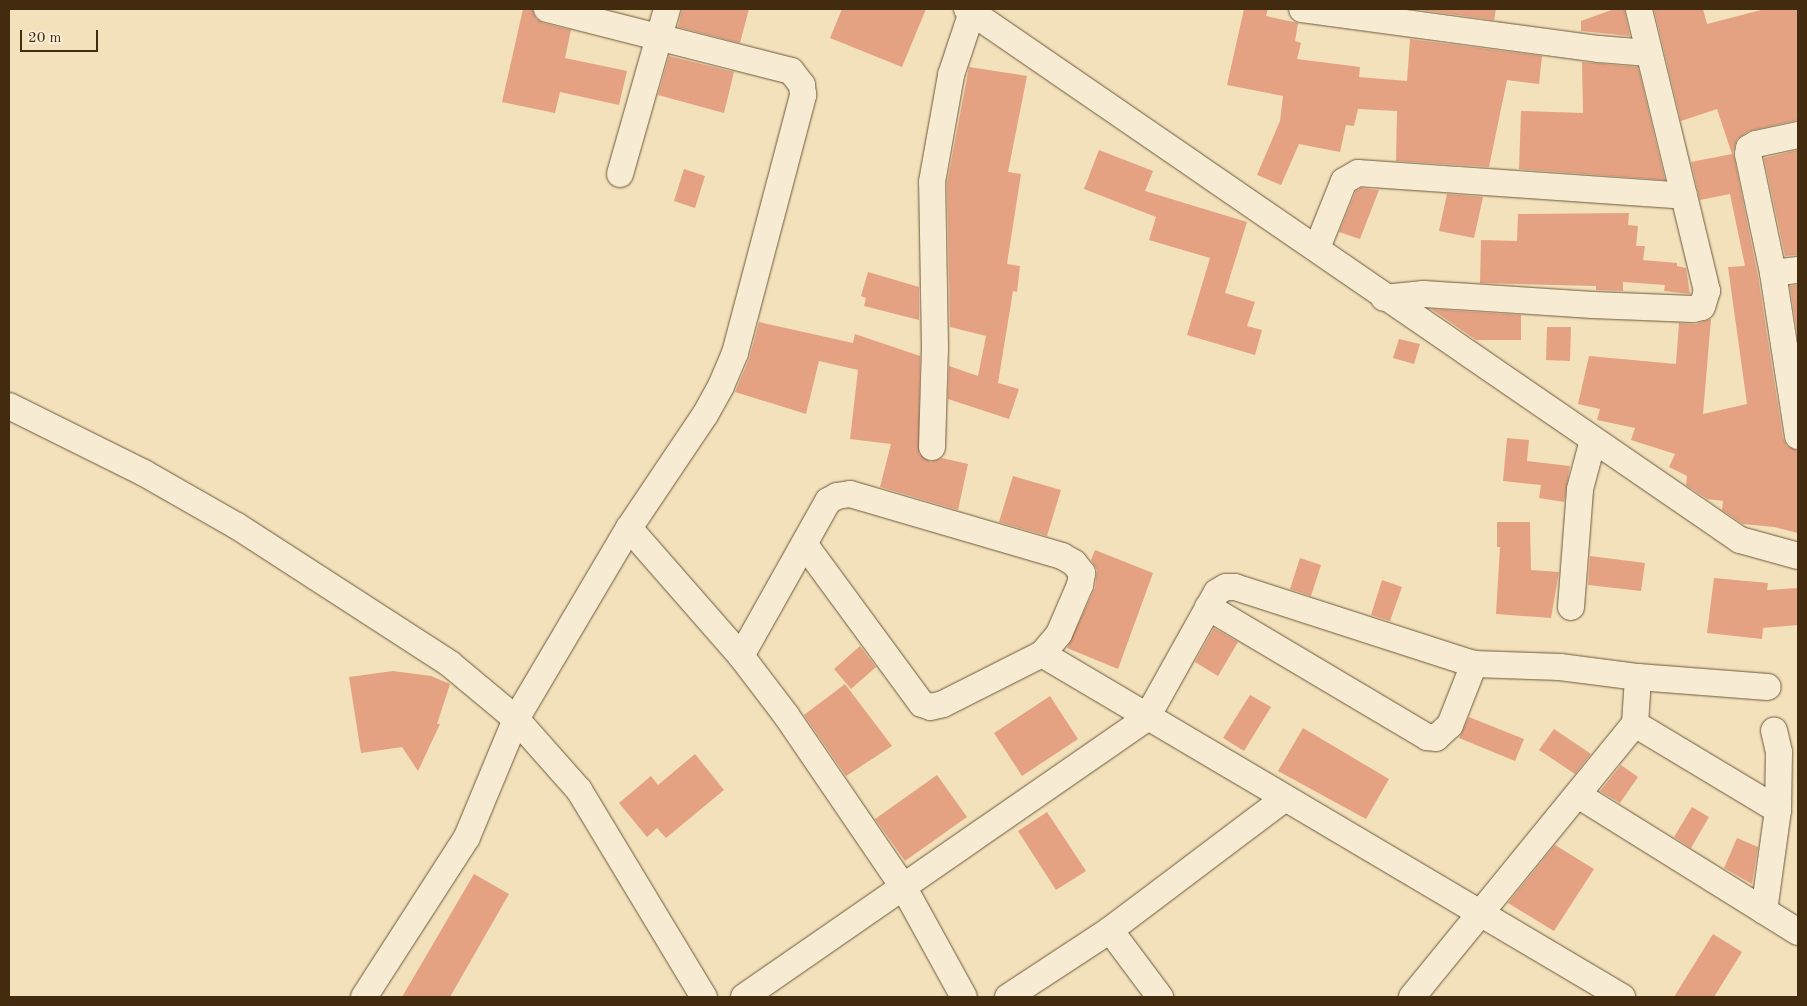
<!DOCTYPE html>
<html>
<head>
<meta charset="utf-8">
<style>
  body { margin:0 }
  #map { position:relative; width:1807px; height:1006px; overflow:hidden; background:#f3e1bb; font-family:"Old Standard TT",serif }
  div>[style] { position:absolute }
  .building>* { inset:0; background:#e4a283 }
  .roads { filter:drop-shadow(0 0 1px #6e583a) drop-shadow(0 0 1px #6e583a) }
  .minor>* { height:26px; margin:-13px; padding:0 13px; transform-origin:13px; border-radius:13px; background:#f7ecd3 }
  span { translate:-50% -50%; white-space:nowrap; text-align:center; line-height:1.15; -webkit-text-stroke:4px #f7ecd3; paint-order:stroke }
  .frame { position:absolute; inset:0; border:10px solid #422b0f; pointer-events:none }
  .scale { position:absolute; left:20px; top:30px; width:78px; height:22px; box-sizing:border-box; border:2px solid #422b0f; border-top:0; padding-left:6px; font-size:15px; line-height:18px; white-space:nowrap; color:#422b0f; -webkit-text-stroke:4px #f7ecd3; paint-order:stroke }
</style>
</head>
<body>
<div id="map">
  <div class="building">
    <div style="clip-path:polygon(523px 9px,532px 9px,536px 19px,543px 23px,571px 30px,565px 58px,627px 71px,619px 105px,560px 92px,555px 113px,502px 102px)"></div>
    <div style="clip-path:polygon(682px 9px,749px 9px,740px 43px,678px 27px)"></div>
    <div style="clip-path:polygon(842px 9px,926px 9px,902px 67px,830px 38px)"></div>
    <div style="clip-path:polygon(1244px 9px,1268px 9px,1266px 16px,1298px 23px,1295px 41px,1301px 43px,1297px 59px,1360px 67px,1359px 77px,1407px 81px,1410px 39px,1542px 56px,1539px 84px,1507px 80px,1489px 167px,1396px 161px,1397px 111px,1358px 109px,1354px 126px,1346px 125px,1340px 152px,1299px 144px,1281px 185px,1257px 175px,1280px 121px,1283px 96px,1227px 85px)"></div>
    <div style="clip-path:polygon(1413px 9px,1496px 9px,1494px 20px)"></div>
    <div style="clip-path:polygon(1614px 9px,1624px 9px,1630px 36px,1581px 31px,1581px 21px)"></div>
    <div style="clip-path:polygon(1654px 9px,1703px 9px,1707px 24px,1765px 9px,1798px 9px,1798px 120px,1749px 131px,1737px 139px,1733px 152px,1758px 276px,1783px 438px,1787px 446px,1798px 451px,1798px 533px,1774px 527px,1743px 524px,1722px 510px,1723px 501px,1707px 499px,1686px 485px,1687px 476px,1669px 467px,1675px 454px,1631px 440px,1635px 428px,1597px 420px,1600px 409px,1578px 404px,1589px 356px,1676px 364px,1679px 323px,1696px 324px,1711px 319px,1703px 414px,1747px 404px,1728px 267px,1745px 266px,1730px 194px,1700px 200px,1691px 162px,1732px 154px,1717px 109px,1681px 121px)"></div>
    <div style="clip-path:polygon(669px 56px,734px 72px,724px 113px,658px 95px)"></div>
    <div style="clip-path:polygon(1582px 62px,1638px 67px,1665px 180px,1519px 169px,1521px 111px,1583px 113px)"></div>
    <div style="clip-path:polygon(969px 67px,1027px 76px,1008px 172px,1021px 174px,1007px 264px,1020px 266px,1017px 292px,1013px 291px,998px 383px,1019px 389px,1009px 419px,948px 399px,949px 366px,978px 376px,986px 336px,950px 327px,947px 183px)"></div>
    <div style="clip-path:polygon(1099px 150px,1153px 171px,1145px 191px,1247px 222px,1225px 293px,1255px 302px,1247px 326px,1262px 330px,1255px 355px,1187px 335px,1210px 258px,1149px 240px,1156px 217px,1084px 189px)"></div>
    <div style="clip-path:polygon(1798px 150px,1798px 255px,1785px 256px,1764px 158px)"></div>
    <div style="clip-path:polygon(684px 169px,705px 176px,695px 208px,674px 201px)"></div>
    <div style="clip-path:polygon(1361px 188px,1379px 190px,1360px 239px,1339px 232px,1356px 191px)"></div>
    <div style="clip-path:polygon(1447px 194px,1483px 197px,1474px 238px,1439px 231px)"></div>
    <div style="clip-path:polygon(1629px 213px,1628px 225px,1638px 226px,1636px 246px,1645px 246px,1643px 260px,1677px 263px,1677px 266px,1686px 268px,1690px 294px,1664px 291px,1665px 285px,1623px 282px,1623px 291px,1596px 290px,1596px 286px,1480px 283px,1481px 240px,1517px 241px,1518px 214px)"></div>
    <div style="clip-path:polygon(868px 272px,919px 287px,919px 320px,864px 306px,866px 298px,861px 296px)"></div>
    <div style="clip-path:polygon(1798px 285px,1798px 339px,1790px 286px)"></div>
    <div style="clip-path:polygon(1431px 309px,1521px 315px,1521px 340px,1476px 340px)"></div>
    <div style="clip-path:polygon(759px 322px,853px 343px,855px 334px,920px 356px,919px 454px,931px 462px,942px 458px,968px 464px,958px 510px,880px 487px,891px 444px,850px 439px,858px 370px,819px 361px,806px 414px,735px 392px,749px 359px)"></div>
    <div style="clip-path:polygon(1547px 327px,1571px 327px,1570px 361px,1546px 360px)"></div>
    <div style="clip-path:polygon(1399px 339px,1420px 344px,1414px 364px,1393px 358px)"></div>
    <div style="clip-path:polygon(1507px 438px,1529px 440px,1527px 461px,1570px 466px,1564px 502px,1539px 498px,1541px 485px,1503px 481px)"></div>
    <div style="clip-path:polygon(1013px 476px,1061px 490px,1047px 536px,999px 522px)"></div>
    <div style="clip-path:polygon(1497px 522px,1530px 522px,1531px 570px,1559px 572px,1551px 618px,1496px 614px,1500px 547px,1497px 547px)"></div>
    <div style="clip-path:polygon(1095px 550px,1153px 573px,1118px 669px,1067px 648px,1095px 588px,1097px 570px,1091px 560px)"></div>
    <div style="clip-path:polygon(1590px 556px,1645px 563px,1641px 591px,1588px 585px)"></div>
    <div style="clip-path:polygon(1300px 558px,1321px 565px,1311px 596px,1290px 589px)"></div>
    <div style="clip-path:polygon(1714px 578px,1768px 583px,1767px 590px,1798px 588px,1798px 625px,1763px 628px,1762px 639px,1707px 633px)"></div>
    <div style="clip-path:polygon(1382px 580px,1402px 587px,1390px 621px,1371px 615px)"></div>
    <div style="clip-path:polygon(1214px 628px,1238px 642px,1218px 676px,1195px 662px)"></div>
    <div style="clip-path:polygon(860px 646px,876px 667px,851px 689px,834px 669px)"></div>
    <div style="clip-path:polygon(393px 671px,431px 676px,450px 684px,437px 724px,440px 724px,418px 771px,402px 747px,361px 753px,349px 677px)"></div>
    <div style="clip-path:polygon(845px 684px,892px 746px,846px 776px,804px 715px)"></div>
    <div style="clip-path:polygon(1250px 695px,1271px 707px,1244px 751px,1223px 738px)"></div>
    <div style="clip-path:polygon(1050px 696px,1078px 739px,1022px 776px,994px 733px)"></div>
    <div style="clip-path:polygon(1469px 717px,1524px 739px,1515px 761px,1459px 738px)"></div>
    <div style="clip-path:polygon(1303px 728px,1389px 779px,1366px 819px,1278px 771px)"></div>
    <div style="clip-path:polygon(1554px 729px,1591px 754px,1575px 774px,1539px 750px)"></div>
    <div style="clip-path:polygon(695px 754px,724px 790px,666px 838px,657px 828px,647px 837px,619px 803px,651px 776px,658px 785px)"></div>
    <div style="clip-path:polygon(1621px 765px,1638px 777px,1620px 803px,1600px 791px)"></div>
    <div style="clip-path:polygon(937px 775px,967px 817px,905px 861px,875px 819px)"></div>
    <div style="clip-path:polygon(1692px 807px,1709px 817px,1691px 848px,1674px 837px)"></div>
    <div style="clip-path:polygon(1047px 812px,1086px 871px,1056px 890px,1018px 831px)"></div>
    <div style="clip-path:polygon(1737px 838px,1758px 847px,1752px 884px,1724px 868px)"></div>
    <div style="clip-path:polygon(1555px 845px,1594px 869px,1554px 931px,1508px 903px)"></div>
    <div style="clip-path:polygon(474px 874px,509px 894px,450px 997px,402px 997px)"></div>
    <div style="clip-path:polygon(1713px 934px,1742px 952px,1714px 997px,1674px 997px)"></div>
  </div>
  <div class="roads">
    <div class="minor">
      <div style="left:967px;top:9px;width:938px;rotate:34.49deg"></div>
      <div style="left:1740px;top:540px;width:60px;rotate:15.4deg"></div>
      <div style="left:1302px;top:9px;width:300px;rotate:7.7deg"></div>
      <div style="left:1599px;top:49px;width:50px;rotate:4.6deg"></div>
      <div style="left:1798px;top:135px;width:43px;rotate:167.9deg"></div>
      <div style="left:1756px;top:144px;width:8px;rotate:150deg"></div>
      <div style="left:1749px;top:148px;width:6px;rotate:99deg"></div>
      <div style="left:1748px;top:154px;width:122px;rotate:78.1deg"></div>
      <div style="left:1773px;top:273px;width:165px;rotate:81.3deg"></div>
      <div style="left:620px;top:174px;width:172px;rotate:-74.1deg"></div>
      <div style="left:1317px;top:248px;width:72px;rotate:-68.1deg"></div>
      <div style="left:1344px;top:181px;width:16px;rotate:-30deg"></div>
      <div style="left:1358px;top:173px;width:327px;rotate:4deg"></div>
      <div style="left:1773px;top:273px;width:25px;rotate:-7deg"></div>
      <div style="left:1384px;top:298px;width:40px;rotate:-5.7deg"></div>
      <div style="left:1424px;top:294px;width:169px;rotate:3.7deg"></div>
      <div style="left:1593px;top:305px;width:100px;rotate:2.3deg"></div>
      <div style="left:1693px;top:309px;width:9px;rotate:-13deg"></div>
      <div style="left:1702px;top:307px;width:17px;rotate:-73deg"></div>
      <div style="left:1707px;top:291px;width:290px;rotate:-103.6deg"></div>
      <div style="left:9px;top:406px;width:151px;rotate:26.4deg"></div>
      <div style="left:144px;top:473px;width:107px;rotate:29.7deg"></div>
      <div style="left:237px;top:526px;width:254px;rotate:32.9deg"></div>
      <div style="left:450px;top:664px;width:86px;rotate:39.8deg"></div>
      <div style="left:516px;top:719px;width:95px;rotate:48.4deg"></div>
      <div style="left:579px;top:790px;width:242px;rotate:58.9deg"></div>
      <div style="left:932px;top:447px;width:99px;rotate:-88.3deg"></div>
      <div style="left:935px;top:348px;width:166px;rotate:-91deg"></div>
      <div style="left:932px;top:182px;width:109px;rotate:-79.9deg"></div>
      <div style="left:951px;top:75px;width:70px;rotate:-71.6deg"></div>
      <div style="left:629px;top:528px;width:170px;rotate:48.8deg"></div>
      <div style="left:741px;top:656px;width:74px;rotate:52.7deg"></div>
      <div style="left:786px;top:715px;width:209px;rotate:55.7deg"></div>
      <div style="left:904px;top:888px;width:124px;rotate:61.2deg"></div>
      <div style="left:805px;top:545px;width:197px;rotate:53.7deg"></div>
      <div style="left:922px;top:704px;width:9px;rotate:18deg"></div>
      <div style="left:931px;top:707px;width:12px;rotate:-14deg"></div>
      <div style="left:943px;top:704px;width:111px;rotate:-26.8deg"></div>
      <div style="left:1208px;top:607px;width:255px;rotate:30.7deg"></div>
      <div style="left:1427px;top:737px;width:9px;rotate:6deg"></div>
      <div style="left:1436px;top:738px;width:19px;rotate:-43deg"></div>
      <div style="left:1450px;top:725px;width:66px;rotate:-68.5deg"></div>
      <div style="left:1571px;top:607px;width:118px;rotate:-85.6deg"></div>
      <div style="left:1580px;top:489px;width:51px;rotate:-75.1deg"></div>
      <div style="left:741px;top:656px;width:178px;rotate:-60.7deg"></div>
      <div style="left:828px;top:501px;width:10px;rotate:-29deg"></div>
      <div style="left:837px;top:496px;width:13px;rotate:-9deg"></div>
      <div style="left:850px;top:494px;width:221px;rotate:16.3deg"></div>
      <div style="left:1062px;top:556px;width:14px;rotate:30deg"></div>
      <div style="left:1074px;top:563px;width:13px;rotate:51deg"></div>
      <div style="left:1082px;top:573px;width:12px;rotate:99deg"></div>
      <div style="left:1080px;top:585px;width:53px;rotate:113.2deg"></div>
      <div style="left:1059px;top:634px;width:26px;rotate:130deg"></div>
      <div style="left:1042px;top:654px;width:674px;rotate:30.6deg"></div>
      <div style="left:1635px;top:724px;width:167px;rotate:31deg"></div>
      <div style="left:1578px;top:795px;width:259px;rotate:31.9deg"></div>
      <div style="left:1764px;top:911px;width:102px;rotate:-82.1deg"></div>
      <div style="left:1778px;top:810px;width:58px;rotate:-89deg"></div>
      <div style="left:1779px;top:752px;width:22px;rotate:-103deg"></div>
      <div style="left:1110px;top:930px;width:84px;rotate:53.3deg"></div>
      <div style="left:364px;top:997px;width:190px;rotate:-57.2deg"></div>
      <div style="left:467px;top:837px;width:128px;rotate:-67.4deg"></div>
      <div style="left:516px;top:719px;width:222px;rotate:-59.4deg"></div>
      <div style="left:629px;top:528px;width:136px;rotate:-56.1deg"></div>
      <div style="left:705px;top:415px;width:33px;rotate:-61deg"></div>
      <div style="left:721px;top:386px;width:36px;rotate:-67deg"></div>
      <div style="left:735px;top:353px;width:267px;rotate:-75.2deg"></div>
      <div style="left:803px;top:95px;width:10px;rotate:-96deg"></div>
      <div style="left:802px;top:85px;width:18px;rotate:-128deg"></div>
      <div style="left:791px;top:71px;width:252px;rotate:-165.7deg"></div>
      <div style="left:744px;top:997px;width:489px;rotate:-34.7deg"></div>
      <div style="left:1146px;top:719px;width:145px;rotate:-60.8deg"></div>
      <div style="left:1217px;top:592px;width:10px;rotate:-29deg"></div>
      <div style="left:1226px;top:587px;width:9px"></div>
      <div style="left:1235px;top:587px;width:251px;rotate:17.9deg"></div>
      <div style="left:1474px;top:664px;width:86px;rotate:2deg"></div>
      <div style="left:1560px;top:667px;width:79px;rotate:7.3deg"></div>
      <div style="left:1008px;top:997px;width:122px;rotate:-33.3deg"></div>
      <div style="left:1110px;top:930px;width:218px;rotate:-37deg"></div>
      <div style="left:1412px;top:997px;width:353px;rotate:-50.8deg"></div>
      <div style="left:1635px;top:724px;width:47px;rotate:-86.3deg"></div>
      <div style="left:1638px;top:677px;width:130px;rotate:4.4deg"></div>
    </div>
  </div>
  <div class="frame"></div>
  <div class="scale">20 m</div>
</div>
</body>
</html>
